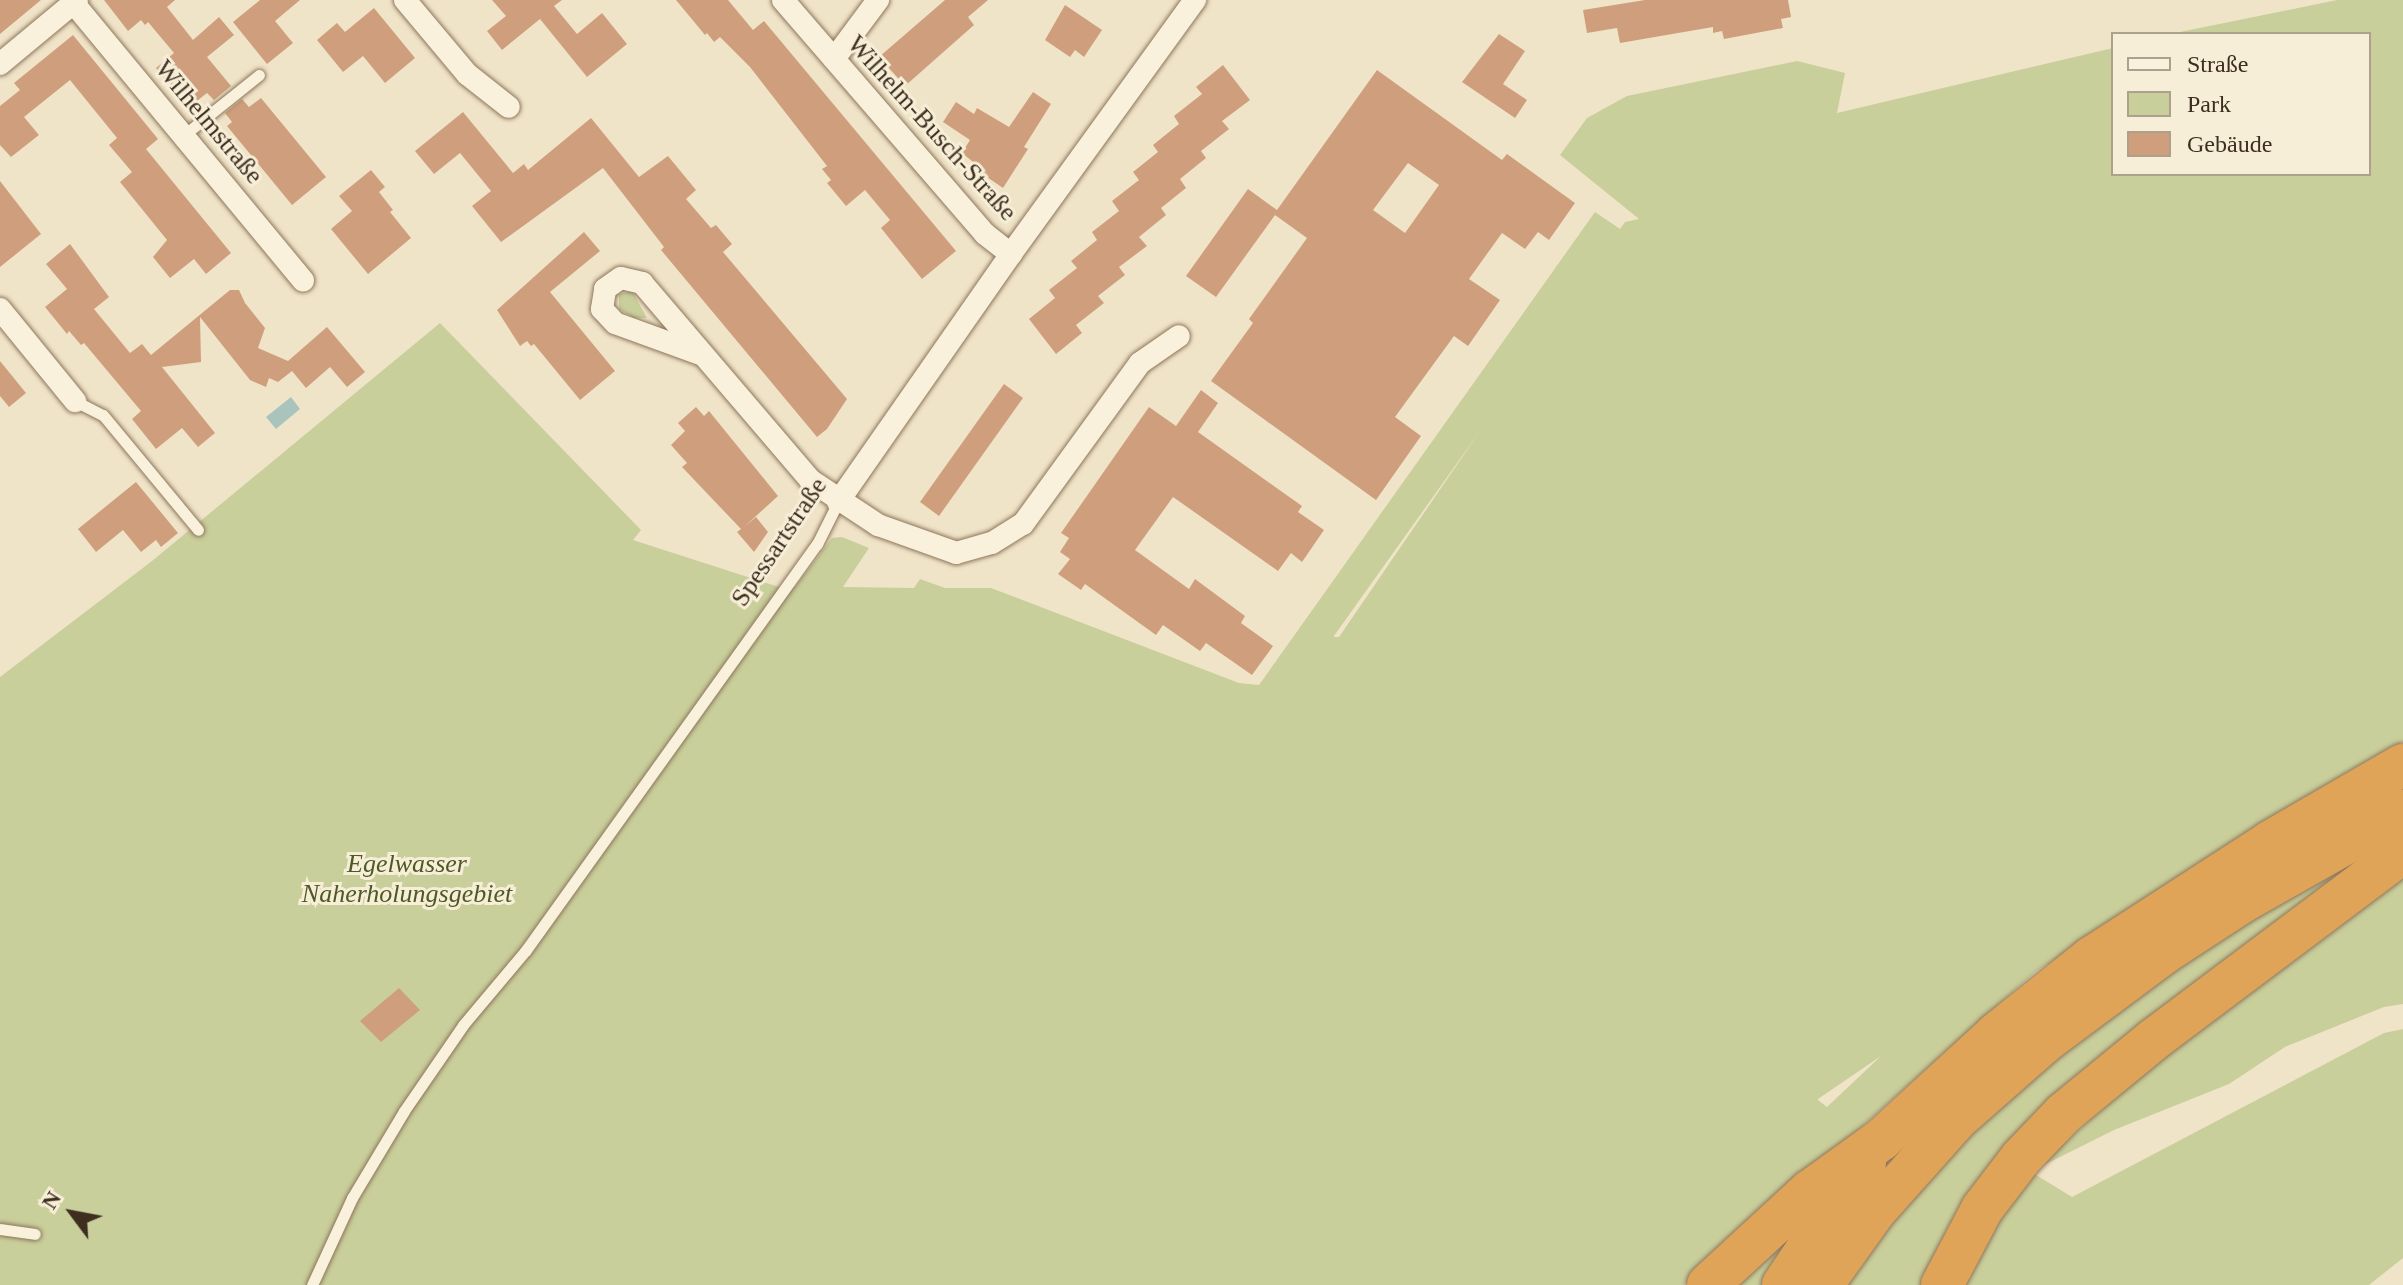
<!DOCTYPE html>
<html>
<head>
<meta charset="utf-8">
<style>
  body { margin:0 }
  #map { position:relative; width:2403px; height:1285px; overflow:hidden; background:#f0e4c8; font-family:"Times New Roman",serif }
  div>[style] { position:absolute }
  .green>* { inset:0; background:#c9cf9b }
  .water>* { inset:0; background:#a9c4bc }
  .building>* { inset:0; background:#cf9f7d }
  .roads { filter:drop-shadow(0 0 2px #8d765c) drop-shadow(0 0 2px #8d765c) }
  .lane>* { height:11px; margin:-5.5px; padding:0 5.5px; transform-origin:5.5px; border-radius:5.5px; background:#faf1dc }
  .street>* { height:22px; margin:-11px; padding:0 11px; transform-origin:11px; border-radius:11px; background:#faf1dc }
  .highway>* { height:42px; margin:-21px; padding:0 21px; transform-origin:21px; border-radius:21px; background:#e0a458 }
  span { translate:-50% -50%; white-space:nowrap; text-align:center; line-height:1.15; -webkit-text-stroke:6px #f7eed8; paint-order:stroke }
  .street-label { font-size:26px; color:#3d2e20 }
  .park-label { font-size:26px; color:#4d5a26; font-style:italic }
  .legend { position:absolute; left:2111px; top:32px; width:260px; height:144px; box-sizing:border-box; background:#f7eed8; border:2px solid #ada18e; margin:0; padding:10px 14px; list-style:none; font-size:24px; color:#3d2e20 }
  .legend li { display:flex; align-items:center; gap:16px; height:40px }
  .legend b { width:40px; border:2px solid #ada18e }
  .north { position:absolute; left:32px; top:1173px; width:80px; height:80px; -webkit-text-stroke:6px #f7eed8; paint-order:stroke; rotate:302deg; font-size:22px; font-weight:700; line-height:32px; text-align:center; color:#3d2e20 }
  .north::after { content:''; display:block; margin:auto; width:28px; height:36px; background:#3d2e20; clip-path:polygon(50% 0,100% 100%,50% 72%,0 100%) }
</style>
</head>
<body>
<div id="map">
  <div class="green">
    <div style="clip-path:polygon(evenodd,2337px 0,2403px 0,2403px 742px,2035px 972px,1684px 1285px,0 1285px,0 677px,152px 561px,440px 323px,641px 530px,633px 540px,779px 587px,795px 587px,832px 538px,842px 537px,869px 548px,843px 587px,914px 588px,920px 579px,945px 588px,991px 588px,1239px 683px,1259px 685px,1595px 212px,1620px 229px,1625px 222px,1639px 219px,1560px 155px,1587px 118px,1627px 96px,1797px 61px,1845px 73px,1837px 113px,2113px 48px,2113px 174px,2369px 174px,2369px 34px,2170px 34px,2337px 0,1480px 431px,1339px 637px,1334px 637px,1334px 636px,1480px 431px,2337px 0,1881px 1056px,1827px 1107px,1818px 1100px,1818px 1099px,1881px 1056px)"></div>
    <div style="clip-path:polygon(632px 291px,647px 318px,634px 318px,619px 309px,619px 294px)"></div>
    <div style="clip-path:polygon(2403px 823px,2000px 1153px,2072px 1197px,2384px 1033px,2403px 1029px,2403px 1258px,2369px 1285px,1839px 1285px,1937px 1156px,2134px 989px)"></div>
    <div style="clip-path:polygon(2403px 868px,2403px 1004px,2384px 1007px,2285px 1047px,2229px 1084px,2114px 1130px,2036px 1169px,2201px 1019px)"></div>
    <div style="clip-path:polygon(1826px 1189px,1768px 1285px,1727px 1285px)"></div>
  </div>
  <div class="water">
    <div style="clip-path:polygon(291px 397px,300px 409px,276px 429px,266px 417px)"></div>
  </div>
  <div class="building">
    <div style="clip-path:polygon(0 0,41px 0,0 34px)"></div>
    <div style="clip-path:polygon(104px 0,175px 0,167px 7px,193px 40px,219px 17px,234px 35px,207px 57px,231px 86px,214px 100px,207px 93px,188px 108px,156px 68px,174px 53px,148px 22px,145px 25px,141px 20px,128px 31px)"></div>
    <div style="clip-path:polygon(260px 0,300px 0,275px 21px,293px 43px,267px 64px,233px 22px)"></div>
    <div style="clip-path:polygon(492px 0,562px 0,554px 6px,577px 34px,602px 13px,627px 44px,587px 77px,540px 19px,502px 50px,487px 31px,506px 16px)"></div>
    <div style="clip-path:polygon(676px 0,728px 0,753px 30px,764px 21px,956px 251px,922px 279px,881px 228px,890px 220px,865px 190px,846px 206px,827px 183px,831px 180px,822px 169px,827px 166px,750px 67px,720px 37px,714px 42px,707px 33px,705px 35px)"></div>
    <div style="clip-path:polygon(945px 0,988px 0,968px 17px,974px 25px,905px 86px,879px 57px)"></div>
    <div style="clip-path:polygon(1645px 0,1788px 0,1791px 17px,1781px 19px,1783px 28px,1724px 39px,1722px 31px,1713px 33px,1713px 27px,1620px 43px,1617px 28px,1587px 33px,1583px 10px)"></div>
    <div style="clip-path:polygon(1065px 5px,1102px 30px,1084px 57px,1075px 50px,1070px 57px,1045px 40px)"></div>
    <div style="clip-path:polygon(374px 8px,415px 58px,385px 83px,363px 56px,343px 72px,317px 40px,337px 23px,345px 32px)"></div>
    <div style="clip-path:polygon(1499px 34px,1525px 51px,1503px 84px,1527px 100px,1515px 118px,1462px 82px)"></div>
    <div style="clip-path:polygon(73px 35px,158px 139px,146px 149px,231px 253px,206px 274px,194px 259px,170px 278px,153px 257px,167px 240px,120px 182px,132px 172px,109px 145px,117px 138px,70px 80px,24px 117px,39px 135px,11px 157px,0 145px,0 106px,20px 90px,14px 83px)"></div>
    <div style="clip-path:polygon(1223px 65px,1250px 100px,1222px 121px,1229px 129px,1201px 151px,1206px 158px,1180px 179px,1186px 188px,1161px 208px,1166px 215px,1139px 237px,1147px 246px,1119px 267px,1125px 275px,1098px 296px,1104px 303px,1076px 325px,1082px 333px,1056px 354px,1029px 319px,1055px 298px,1049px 290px,1077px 268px,1071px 261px,1097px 240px,1092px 232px,1119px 211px,1112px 201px,1139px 180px,1133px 172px,1158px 152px,1153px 145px,1179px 124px,1174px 116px,1202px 94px,1196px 87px)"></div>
    <div style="clip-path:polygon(evenodd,1377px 70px,1502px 160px,1507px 154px,1575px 203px,1549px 240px,1538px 232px,1525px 249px,1502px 233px,1469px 279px,1500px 300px,1468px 346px,1454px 336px,1395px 417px,1421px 436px,1376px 500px,1211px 381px,1253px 323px,1249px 319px,1307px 238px,1275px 215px,1216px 297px,1186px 276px,1248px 189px,1277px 210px,1377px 70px,1408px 163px,1439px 185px,1405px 233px,1373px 210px,1408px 163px)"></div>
    <div style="clip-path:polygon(1033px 92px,1051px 104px,1024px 147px,1028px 149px,1003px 188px,981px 173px,983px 170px,962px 153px,970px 140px,943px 122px,956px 102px,974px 114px,977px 108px,1009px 127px)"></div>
    <div style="clip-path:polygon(261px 98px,326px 177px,292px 205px,227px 126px,232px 122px,225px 113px,242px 99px,249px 107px)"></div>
    <div style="clip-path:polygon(463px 112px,513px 173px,524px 164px,528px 170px,591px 118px,639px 177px,668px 156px,696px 190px,686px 199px,711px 228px,716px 225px,732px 244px,723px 252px,847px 399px,827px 429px,817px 437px,661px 250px,664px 247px,603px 168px,501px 242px,472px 206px,491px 191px,460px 153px,434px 174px,415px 151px)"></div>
    <div style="clip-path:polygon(371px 170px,385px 187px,379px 192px,393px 210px,390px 212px,411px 238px,368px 274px,331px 229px,352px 211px,339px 196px)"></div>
    <div style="clip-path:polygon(0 181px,41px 234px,0 267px)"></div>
    <div style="clip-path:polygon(584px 232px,600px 251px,550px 292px,615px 371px,580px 400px,534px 344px,531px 346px,527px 341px,520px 346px,497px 310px)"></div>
    <div style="clip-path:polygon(70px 244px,109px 297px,94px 309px,130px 353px,142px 344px,151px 355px,230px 290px,239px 290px,245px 303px,265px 328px,258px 348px,288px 361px,327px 327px,365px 372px,347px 387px,330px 367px,306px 388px,292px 371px,278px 382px,269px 378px,266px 387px,250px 380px,200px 317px,201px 362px,162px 367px,215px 433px,198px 447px,182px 428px,156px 449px,132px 419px,141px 411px,84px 343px,81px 345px,69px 331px,67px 334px,45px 307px,67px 289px,46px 264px)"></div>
    <div style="clip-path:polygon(0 361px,26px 393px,9px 407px,0 396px)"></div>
    <div style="clip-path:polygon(1004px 384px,1023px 398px,939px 516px,920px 502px)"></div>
    <div style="clip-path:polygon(1201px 390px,1218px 403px,1198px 432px,1302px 506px,1298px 512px,1324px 530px,1302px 562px,1291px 553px,1278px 571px,1173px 497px,1135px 550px,1189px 589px,1195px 579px,1245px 616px,1241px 623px,1273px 646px,1252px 675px,1206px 643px,1200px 651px,1163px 625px,1156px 635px,1085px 584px,1081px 590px,1058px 574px,1070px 559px,1060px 552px,1069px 538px,1061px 533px,1149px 407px,1176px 426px)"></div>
    <div style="clip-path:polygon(696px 407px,704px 416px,709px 411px,778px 496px,744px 527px,756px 517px,768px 532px,754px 552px,737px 532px,741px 529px,682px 467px,687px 463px,671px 445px,685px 431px,678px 423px)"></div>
    <div style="clip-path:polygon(136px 482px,178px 533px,161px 547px,156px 540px,141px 552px,123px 530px,96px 552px,78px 529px)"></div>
    <div style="clip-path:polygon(399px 988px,420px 1010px,381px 1042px,360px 1021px)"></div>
  </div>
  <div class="roads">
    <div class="lane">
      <div style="left:184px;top:135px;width:96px;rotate:-38.7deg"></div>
      <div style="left:75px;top:401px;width:31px;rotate:27deg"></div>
      <div style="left:103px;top:415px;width:149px;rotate:50.4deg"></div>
      <div style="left:0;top:1229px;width:35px;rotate:8deg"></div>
      <div style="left:312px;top:1285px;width:96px;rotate:-65.3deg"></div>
      <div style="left:352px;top:1198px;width:101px;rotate:-59.1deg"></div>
      <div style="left:404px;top:1111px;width:104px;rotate:-55.5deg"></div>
      <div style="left:463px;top:1025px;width:98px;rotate:-50deg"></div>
      <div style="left:526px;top:950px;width:500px;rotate:-54.4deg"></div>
      <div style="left:817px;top:544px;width:47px;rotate:-63.4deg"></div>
    </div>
    <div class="street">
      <div style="left:71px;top:0;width:364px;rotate:50.4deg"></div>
      <div style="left:405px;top:0;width:97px;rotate:50deg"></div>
      <div style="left:467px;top:74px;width:53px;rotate:38.2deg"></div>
      <div style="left:783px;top:0;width:309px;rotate:49.2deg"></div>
      <div style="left:985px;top:234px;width:33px;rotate:38deg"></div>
      <div style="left:834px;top:59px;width:74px;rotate:-53.3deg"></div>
      <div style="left:0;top:64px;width:100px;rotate:-39.7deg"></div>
      <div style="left:0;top:309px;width:119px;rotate:50.8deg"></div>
      <div style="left:700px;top:354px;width:90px;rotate:-160deg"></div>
      <div style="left:615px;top:323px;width:19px;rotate:-133deg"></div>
      <div style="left:602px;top:309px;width:20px;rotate:-81deg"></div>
      <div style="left:605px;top:289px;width:19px;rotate:-35deg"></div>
      <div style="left:621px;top:278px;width:22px;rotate:13deg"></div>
      <div style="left:642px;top:283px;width:259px;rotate:49.5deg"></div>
      <div style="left:810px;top:480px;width:82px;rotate:33.5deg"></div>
      <div style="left:878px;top:525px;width:83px;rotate:19.7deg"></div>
      <div style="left:956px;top:553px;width:37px;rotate:-16deg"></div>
      <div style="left:992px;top:543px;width:36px;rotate:-32deg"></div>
      <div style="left:1023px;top:524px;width:199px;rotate:-54deg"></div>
      <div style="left:1140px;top:363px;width:47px;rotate:-34.7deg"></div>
      <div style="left:838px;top:502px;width:302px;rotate:-55.1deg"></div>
      <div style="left:1011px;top:254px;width:314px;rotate:-54.1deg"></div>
    </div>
    <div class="highway">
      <div style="left:1708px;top:1285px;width:139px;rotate:-42.7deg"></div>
      <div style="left:1810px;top:1191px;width:89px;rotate:-35.8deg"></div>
      <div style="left:1882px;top:1139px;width:155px;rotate:-42.6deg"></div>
      <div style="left:1996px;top:1034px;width:122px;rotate:-38.7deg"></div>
      <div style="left:2091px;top:958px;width:213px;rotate:-32.9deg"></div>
      <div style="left:2270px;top:842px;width:154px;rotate:-30.1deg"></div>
      <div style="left:1783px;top:1285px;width:147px;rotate:-56.1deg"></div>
      <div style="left:1822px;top:1285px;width:91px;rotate:-54.4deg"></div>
      <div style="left:1875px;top:1211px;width:122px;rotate:-48.3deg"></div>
      <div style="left:1956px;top:1120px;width:120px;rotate:-41.3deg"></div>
      <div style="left:2046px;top:1041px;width:147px;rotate:-36.7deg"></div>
      <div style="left:2164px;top:953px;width:93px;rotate:-33.2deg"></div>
      <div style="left:2242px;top:902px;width:185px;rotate:-29.5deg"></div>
      <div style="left:1942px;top:1285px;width:86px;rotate:-62.2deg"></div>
      <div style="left:1982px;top:1209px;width:64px;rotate:-52.6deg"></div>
      <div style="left:2021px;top:1158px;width:61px;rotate:-46.3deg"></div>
      <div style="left:2063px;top:1114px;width:117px;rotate:-39.4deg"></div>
      <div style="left:2153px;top:1040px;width:313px;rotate:-36.9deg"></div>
    </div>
  </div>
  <div class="street-label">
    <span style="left:209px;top:122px;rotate:50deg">Wilhelmstraße</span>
    <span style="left:932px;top:128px;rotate:48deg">Wilhelm-Busch-Straße</span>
    <span style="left:779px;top:542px;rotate:-56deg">Spessartstraße</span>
  </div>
  <div class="park-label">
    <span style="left:407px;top:879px">Egelwasser<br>Naherholungsgebiet</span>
  </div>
  <ul class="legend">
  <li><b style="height:10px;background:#faf1dc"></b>Straße</li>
  <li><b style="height:22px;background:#c9cf9b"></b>Park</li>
  <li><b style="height:22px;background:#cf9f7d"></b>Gebäude</li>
  </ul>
  <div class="north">N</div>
</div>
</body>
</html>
